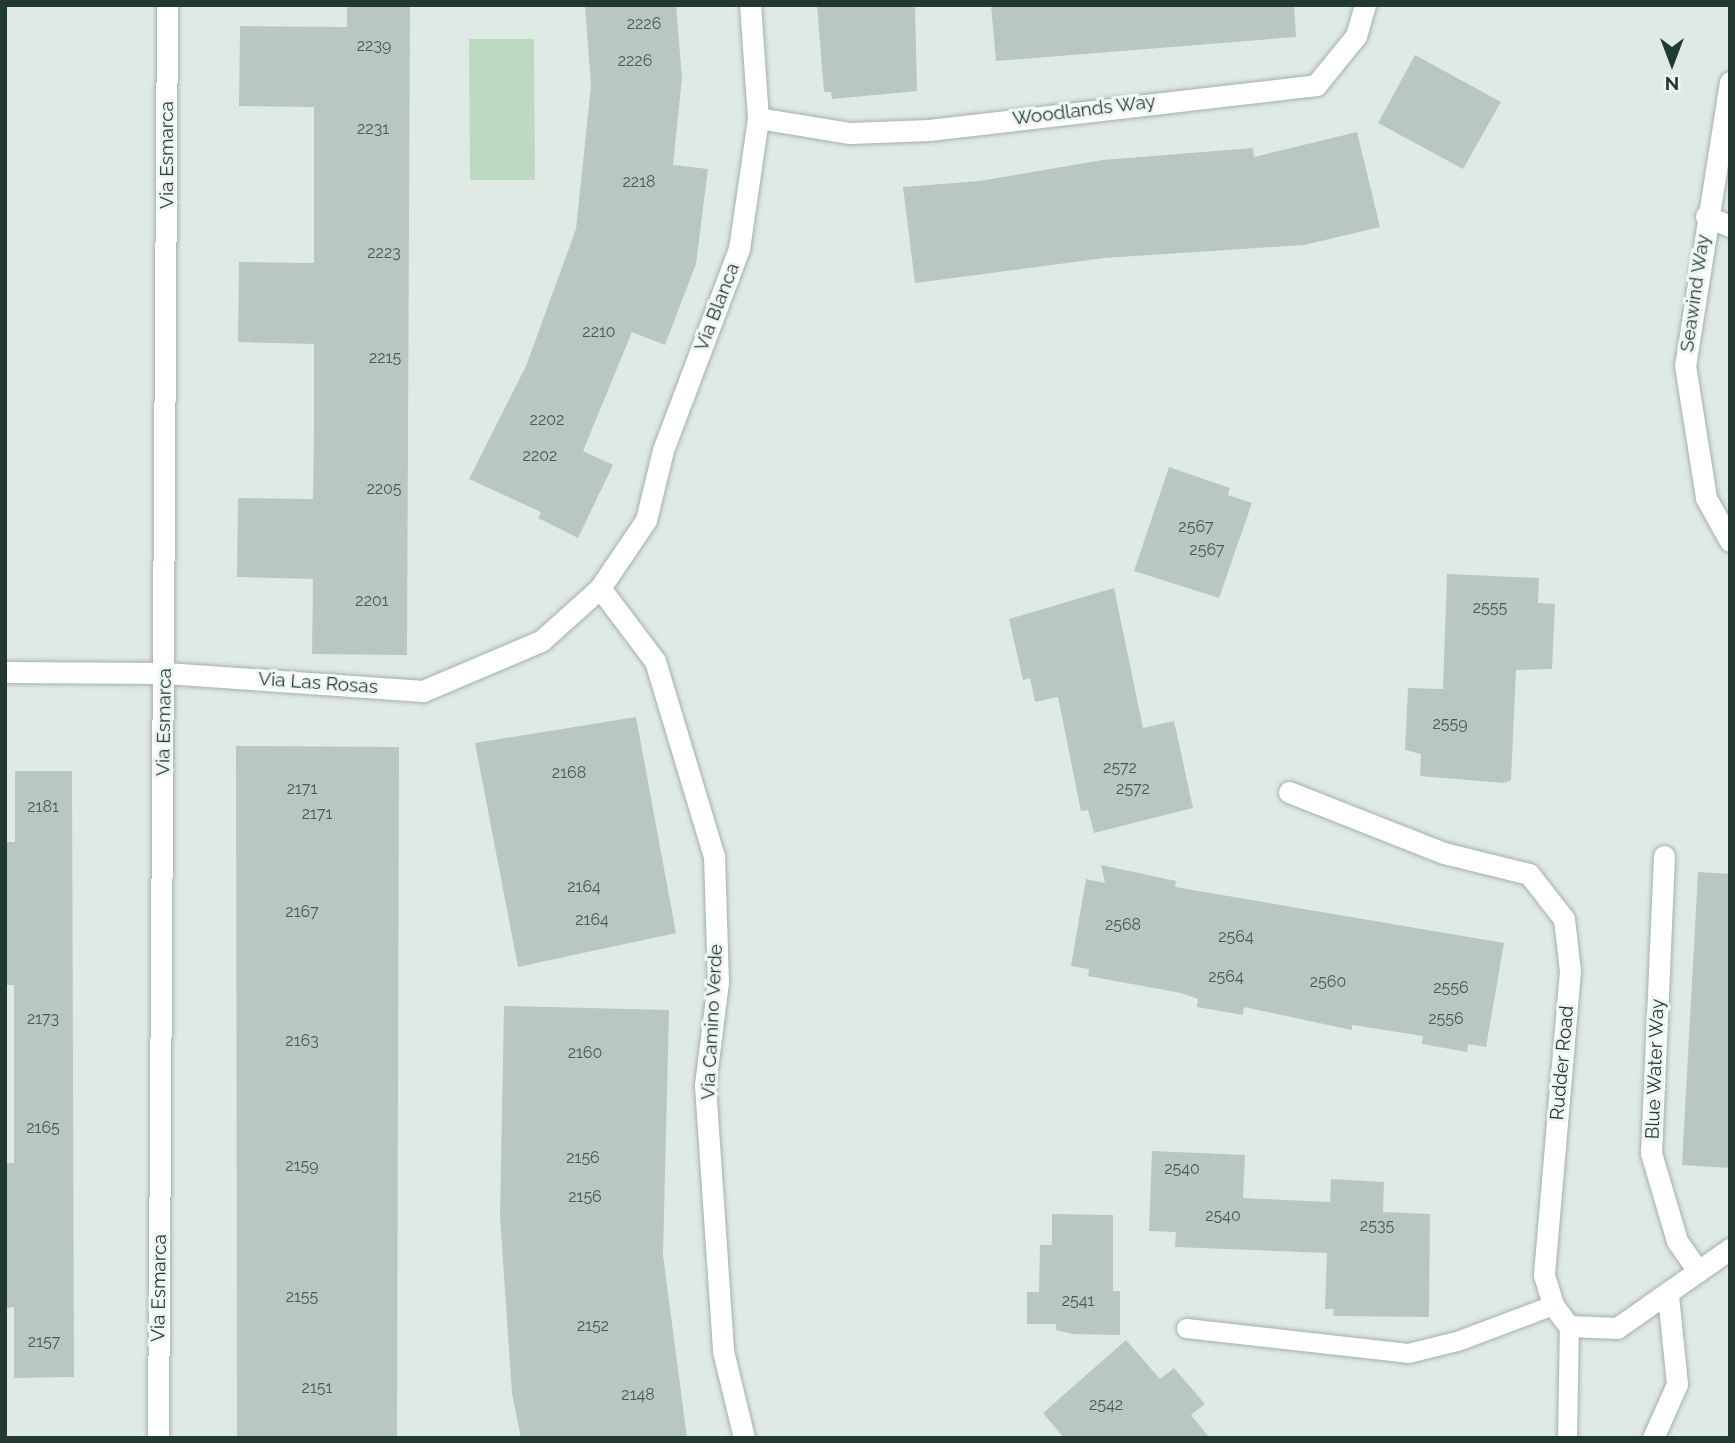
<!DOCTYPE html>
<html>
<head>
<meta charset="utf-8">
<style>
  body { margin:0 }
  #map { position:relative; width:1735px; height:1443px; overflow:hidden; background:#e0eae5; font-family:Raleway,sans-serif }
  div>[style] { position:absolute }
  .green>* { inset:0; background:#bbdac1 }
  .building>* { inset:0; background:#b9c7c1 }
  .roads { filter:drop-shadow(0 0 2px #a3b1ac) drop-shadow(0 0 2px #a3b1ac) }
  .service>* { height:19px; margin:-9.5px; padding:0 9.5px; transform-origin:9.5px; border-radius:9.5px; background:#fff }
  .minor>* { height:21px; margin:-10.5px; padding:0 10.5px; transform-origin:10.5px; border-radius:10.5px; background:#fff }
  .tertiary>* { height:21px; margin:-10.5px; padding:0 10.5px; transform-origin:10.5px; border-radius:10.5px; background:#fff }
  span { translate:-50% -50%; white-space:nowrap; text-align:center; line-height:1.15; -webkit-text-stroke:6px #f0f7f3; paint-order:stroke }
  .number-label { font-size:16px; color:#485c56 }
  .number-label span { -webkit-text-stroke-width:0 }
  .street-label { font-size:19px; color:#223932 }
  .frame { position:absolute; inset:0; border:7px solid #223932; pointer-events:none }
  .north { position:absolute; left:1637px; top:28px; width:70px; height:70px; -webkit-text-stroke:5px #f0f7f3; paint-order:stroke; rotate:180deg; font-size:19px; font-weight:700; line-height:28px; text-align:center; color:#223932 }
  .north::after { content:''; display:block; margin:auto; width:24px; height:32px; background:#223932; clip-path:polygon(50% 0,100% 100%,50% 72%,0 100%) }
</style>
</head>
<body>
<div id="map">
  <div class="green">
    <div style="clip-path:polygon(469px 39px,534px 39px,535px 180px,470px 180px)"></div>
  </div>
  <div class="building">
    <div style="clip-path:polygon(347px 5px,410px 5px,407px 655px,312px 654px,313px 579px,237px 577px,238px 498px,313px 499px,314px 428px,314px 344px,238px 342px,239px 262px,314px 263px,314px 107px,239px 106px,240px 26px,347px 27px)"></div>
    <div style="clip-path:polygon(585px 5px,676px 5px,682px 78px,673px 165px,708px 169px,696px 264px,665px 345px,632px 332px,583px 451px,613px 465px,578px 538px,538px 518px,541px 512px,469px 479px,526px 366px,576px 229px,591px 86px)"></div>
    <div style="clip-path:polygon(817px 5px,915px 5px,917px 91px,832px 99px,831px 92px,824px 92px)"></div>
    <div style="clip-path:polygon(991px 5px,1294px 5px,1296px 37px,996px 61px)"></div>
    <div style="clip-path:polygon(1415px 55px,1501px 102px,1463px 169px,1378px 123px)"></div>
    <div style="clip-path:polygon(1357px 132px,1380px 227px,1304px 245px,1104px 258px,915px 283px,903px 187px,980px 181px,1103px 160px,1253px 148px,1254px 157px)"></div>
    <div style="clip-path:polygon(1169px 467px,1230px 488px,1228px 495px,1252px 503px,1219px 598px,1134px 571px)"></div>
    <div style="clip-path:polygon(1447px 574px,1539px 578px,1538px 603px,1555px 604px,1552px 669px,1516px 670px,1511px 780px,1504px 783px,1420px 776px,1421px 754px,1405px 750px,1408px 688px,1443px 689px)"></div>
    <div style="clip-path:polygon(1114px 588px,1143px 728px,1174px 721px,1193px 808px,1094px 833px,1088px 810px,1081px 811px,1058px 697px,1035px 702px,1030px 678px,1023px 680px,1009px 619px)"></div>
    <div style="clip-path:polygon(636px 717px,676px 933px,518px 967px,475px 743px)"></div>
    <div style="clip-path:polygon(236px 746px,399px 747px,397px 1438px,237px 1438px)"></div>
    <div style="clip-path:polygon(15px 771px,72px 771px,74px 1377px,14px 1378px,14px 1307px,5px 1308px,5px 1163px,14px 1163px,14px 985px,5px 985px,5px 842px,15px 842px)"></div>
    <div style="clip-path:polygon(1101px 865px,1176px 881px,1175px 887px,1504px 943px,1486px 1047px,1468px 1044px,1467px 1052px,1422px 1044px,1423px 1036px,1352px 1025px,1352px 1030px,1244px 1007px,1243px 1015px,1197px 1007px,1198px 999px,1181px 993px,1088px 976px,1089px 969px,1071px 966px,1086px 879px,1105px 883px)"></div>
    <div style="clip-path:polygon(1698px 872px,1730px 874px,1730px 1168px,1682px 1165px)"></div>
    <div style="clip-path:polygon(504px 1006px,669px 1010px,663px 1255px,687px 1438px,521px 1438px,512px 1393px,500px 1217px)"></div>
    <div style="clip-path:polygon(1152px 1151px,1245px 1155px,1243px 1198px,1330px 1202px,1331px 1179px,1384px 1182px,1383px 1212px,1430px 1214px,1429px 1317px,1333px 1316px,1334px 1309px,1325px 1309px,1327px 1253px,1175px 1247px,1176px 1232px,1149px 1231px)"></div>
    <div style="clip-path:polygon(1052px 1214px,1113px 1215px,1113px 1291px,1120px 1291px,1120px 1335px,1073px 1334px,1056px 1330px,1056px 1324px,1027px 1324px,1027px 1292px,1039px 1292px,1040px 1245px,1052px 1245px)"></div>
    <div style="clip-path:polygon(1126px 1340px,1160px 1379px,1174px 1368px,1205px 1404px,1191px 1415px,1210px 1438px,1064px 1438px,1043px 1413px)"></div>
  </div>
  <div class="roads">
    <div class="service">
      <div style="left:1186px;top:1328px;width:223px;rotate:6.4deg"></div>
      <div style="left:1408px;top:1353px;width:50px;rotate:-13.8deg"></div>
      <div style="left:1457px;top:1341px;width:103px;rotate:-20.6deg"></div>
      <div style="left:1567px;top:1438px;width:112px;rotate:-89deg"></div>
    </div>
    <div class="minor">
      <div style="left:1730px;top:82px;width:287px;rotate:99deg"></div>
      <div style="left:1685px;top:365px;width:135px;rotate:81deg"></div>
      <div style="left:1706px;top:498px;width:49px;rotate:60.8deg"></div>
      <div style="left:758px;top:118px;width:93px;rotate:9.3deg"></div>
      <div style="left:850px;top:133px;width:79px;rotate:-2.2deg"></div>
      <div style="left:929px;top:130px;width:390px;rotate:-6.6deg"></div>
      <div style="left:1316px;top:85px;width:63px;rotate:-50.8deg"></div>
      <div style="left:1356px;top:36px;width:32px;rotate:-74deg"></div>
      <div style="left:1706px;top:216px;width:26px;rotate:23deg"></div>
      <div style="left:600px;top:588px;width:91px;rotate:53deg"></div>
      <div style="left:655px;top:661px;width:204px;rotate:73.2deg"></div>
      <div style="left:714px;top:856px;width:126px;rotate:88.2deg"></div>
      <div style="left:718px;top:982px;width:104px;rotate:97.2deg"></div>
      <div style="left:705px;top:1085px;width:267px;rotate:86.1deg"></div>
      <div style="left:723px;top:1351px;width:89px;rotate:76.4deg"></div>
      <div style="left:5px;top:672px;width:160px;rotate:0.4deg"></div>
      <div style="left:165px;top:673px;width:259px;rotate:4deg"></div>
      <div style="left:423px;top:691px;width:128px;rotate:-23deg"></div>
      <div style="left:541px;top:641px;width:79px;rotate:-41.9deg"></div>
      <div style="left:600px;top:588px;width:82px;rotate:-55.9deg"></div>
      <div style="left:646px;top:520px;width:72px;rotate:-76.3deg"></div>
      <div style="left:663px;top:450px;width:215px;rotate:-69.3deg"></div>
      <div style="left:739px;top:249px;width:132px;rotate:-81.7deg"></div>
      <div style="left:758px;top:118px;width:113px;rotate:-94deg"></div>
      <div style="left:1289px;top:792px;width:167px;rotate:21.5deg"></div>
      <div style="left:1444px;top:853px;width:88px;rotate:13.9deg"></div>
      <div style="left:1529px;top:874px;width:57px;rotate:52.1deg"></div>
      <div style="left:1564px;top:919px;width:52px;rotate:83.4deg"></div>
      <div style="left:1570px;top:971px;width:305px;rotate:94.9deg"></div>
      <div style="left:1544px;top:1275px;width:31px;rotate:73deg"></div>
      <div style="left:1553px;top:1305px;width:26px;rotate:53deg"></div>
      <div style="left:1569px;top:1326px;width:48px;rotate:2.4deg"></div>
      <div style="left:1617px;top:1328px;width:138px;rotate:-35deg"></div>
      <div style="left:1664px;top:856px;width:297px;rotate:92.5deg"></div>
      <div style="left:1651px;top:1153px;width:92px;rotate:73.5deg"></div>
      <div style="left:1677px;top:1241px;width:37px;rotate:55deg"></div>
      <div style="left:1653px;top:1438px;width:59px;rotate:-66deg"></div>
      <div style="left:1677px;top:1384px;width:88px;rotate:-95.8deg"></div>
    </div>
    <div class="tertiary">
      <div style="left:158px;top:1438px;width:1433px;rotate:-89.64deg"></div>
    </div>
  </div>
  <div class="number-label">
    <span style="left:644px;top:24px">2226</span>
    <span style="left:374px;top:46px">2239</span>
    <span style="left:635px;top:61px">2226</span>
    <span style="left:373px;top:129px">2231</span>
    <span style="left:639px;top:182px">2218</span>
    <span style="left:384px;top:253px">2223</span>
    <span style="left:599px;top:332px">2210</span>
    <span style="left:385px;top:358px">2215</span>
    <span style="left:547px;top:420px">2202</span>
    <span style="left:540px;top:456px">2202</span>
    <span style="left:384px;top:489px">2205</span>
    <span style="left:1196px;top:527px">2567</span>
    <span style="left:1207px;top:550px">2567</span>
    <span style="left:372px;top:601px">2201</span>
    <span style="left:1490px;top:608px">2555</span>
    <span style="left:1450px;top:724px">2559</span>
    <span style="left:1120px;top:768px">2572</span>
    <span style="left:569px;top:773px">2168</span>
    <span style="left:302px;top:789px">2171</span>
    <span style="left:1133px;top:789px">2572</span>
    <span style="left:43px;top:807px">2181</span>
    <span style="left:317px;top:814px">2171</span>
    <span style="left:584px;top:887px">2164</span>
    <span style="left:302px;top:912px">2167</span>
    <span style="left:592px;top:920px">2164</span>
    <span style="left:1123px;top:925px">2568</span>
    <span style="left:1236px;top:937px">2564</span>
    <span style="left:1226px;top:977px">2564</span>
    <span style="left:1328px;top:982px">2560</span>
    <span style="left:1451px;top:988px">2556</span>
    <span style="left:43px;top:1019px">2173</span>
    <span style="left:1446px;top:1019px">2556</span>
    <span style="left:302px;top:1041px">2163</span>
    <span style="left:585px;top:1053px">2160</span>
    <span style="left:43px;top:1128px">2165</span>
    <span style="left:583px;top:1158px">2156</span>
    <span style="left:302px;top:1166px">2159</span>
    <span style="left:1182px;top:1169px">2540</span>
    <span style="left:585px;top:1197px">2156</span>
    <span style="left:1223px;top:1216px">2540</span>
    <span style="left:1377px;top:1226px">2535</span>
    <span style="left:302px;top:1297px">2155</span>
    <span style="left:1078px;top:1301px">2541</span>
    <span style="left:593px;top:1326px">2152</span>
    <span style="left:44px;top:1342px">2157</span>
    <span style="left:317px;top:1388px">2151</span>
    <span style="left:638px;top:1395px">2148</span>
    <span style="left:1106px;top:1405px">2542</span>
  </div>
  <div class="street-label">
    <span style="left:1084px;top:110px;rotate:-7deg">Woodlands Way</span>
    <span style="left:167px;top:155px;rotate:-90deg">Via Esmarca</span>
    <span style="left:1695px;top:293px;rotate:-82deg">Seawind Way</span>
    <span style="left:717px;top:307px;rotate:-69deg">Via Blanca</span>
    <span style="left:318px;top:683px;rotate:4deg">Via Las Rosas</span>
    <span style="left:164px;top:722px;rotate:-89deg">Via Esmarca</span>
    <span style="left:712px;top:1022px;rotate:-87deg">Via Camino Verde</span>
    <span style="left:1562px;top:1063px;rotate:-85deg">Rudder Road</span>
    <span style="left:1655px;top:1069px;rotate:-88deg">Blue Water Way</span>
    <span style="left:159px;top:1288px;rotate:-89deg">Via Esmarca</span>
  </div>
  <div class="frame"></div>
  <div class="north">N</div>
</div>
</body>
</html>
